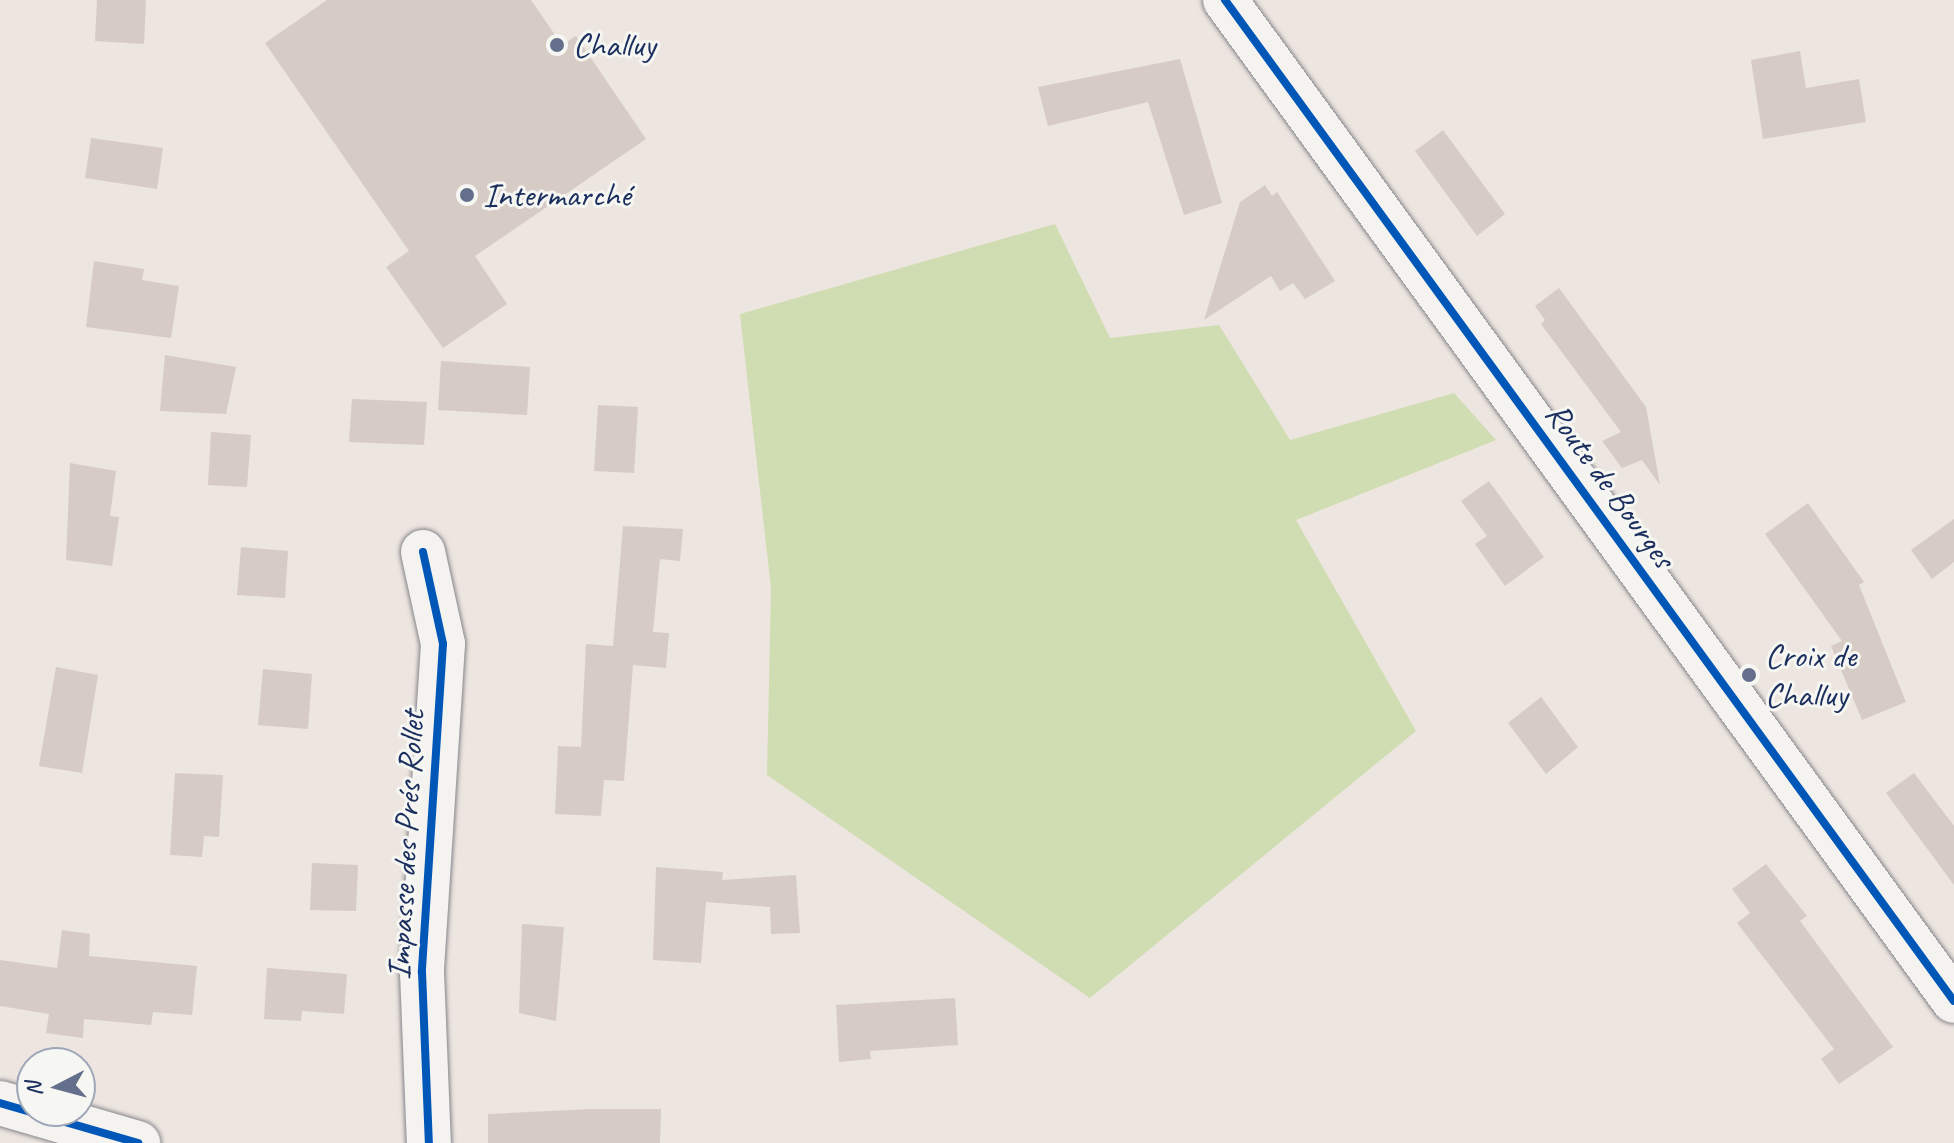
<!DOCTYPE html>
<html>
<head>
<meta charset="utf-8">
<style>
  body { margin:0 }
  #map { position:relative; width:1954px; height:1143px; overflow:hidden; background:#ede5df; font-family:Caveat,sans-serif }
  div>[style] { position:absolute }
  .green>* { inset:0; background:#d0dcb1 }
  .building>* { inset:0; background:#d7cbc6 }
  .roads { filter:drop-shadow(0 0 2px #86868c) drop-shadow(0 0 2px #86868c) }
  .minor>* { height:44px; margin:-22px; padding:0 22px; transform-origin:22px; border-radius:22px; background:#f4f3f0 }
  .cycleway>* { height:8px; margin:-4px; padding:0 4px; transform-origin:4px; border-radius:4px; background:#0057b8 }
  .dots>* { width:22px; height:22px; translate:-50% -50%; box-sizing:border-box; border:4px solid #f6f6f2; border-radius:50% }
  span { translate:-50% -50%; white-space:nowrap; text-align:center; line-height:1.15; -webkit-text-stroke:6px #f6f6f2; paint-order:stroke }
  .poi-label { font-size:34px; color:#1b2f5e }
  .left { translate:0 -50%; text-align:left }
  .street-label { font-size:34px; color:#1b2f5e }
  .north { position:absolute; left:16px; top:1047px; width:80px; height:80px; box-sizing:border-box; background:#f6f6f2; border:2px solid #9ea6b7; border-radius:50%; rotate:264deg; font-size:22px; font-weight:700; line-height:32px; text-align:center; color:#1b2f5e }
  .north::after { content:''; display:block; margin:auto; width:28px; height:36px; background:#646f8b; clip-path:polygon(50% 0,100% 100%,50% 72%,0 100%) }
</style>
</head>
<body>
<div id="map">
  <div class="green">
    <div style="clip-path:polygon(1055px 224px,1110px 338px,1219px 325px,1290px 440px,1454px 393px,1496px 440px,1296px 520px,1416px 731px,1090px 998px,767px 775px,771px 588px,740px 314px)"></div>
  </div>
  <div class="building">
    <div style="clip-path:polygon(97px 0,146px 0,144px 44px,95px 41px)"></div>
    <div style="clip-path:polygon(327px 0,531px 0,562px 45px,576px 36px,646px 139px,475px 256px,507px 304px,443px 348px,386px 267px,409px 251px,265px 43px)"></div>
    <div style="clip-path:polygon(1800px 51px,1806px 88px,1859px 79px,1866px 122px,1763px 139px,1751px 60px)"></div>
    <div style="clip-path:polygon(1180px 59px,1222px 203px,1184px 215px,1148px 102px,1048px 126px,1038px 87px)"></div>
    <div style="clip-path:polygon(1443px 130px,1505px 214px,1477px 236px,1415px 151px)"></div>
    <div style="clip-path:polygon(91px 138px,163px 148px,157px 189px,85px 178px)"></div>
    <div style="clip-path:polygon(1265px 185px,1272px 196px,1277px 192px,1335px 281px,1305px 299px,1293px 283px,1280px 291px,1271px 276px,1204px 320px,1240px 202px)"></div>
    <div style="clip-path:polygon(94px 261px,144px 269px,142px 280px,179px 286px,171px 338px,86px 327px)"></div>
    <div style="clip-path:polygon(1559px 288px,1646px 407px,1660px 485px,1642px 460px,1622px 468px,1602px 441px,1621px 432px,1541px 324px,1545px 320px,1535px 306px)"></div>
    <div style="clip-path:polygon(165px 355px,236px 367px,226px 414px,160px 411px)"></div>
    <div style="clip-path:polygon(441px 361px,530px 367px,527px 415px,438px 410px)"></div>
    <div style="clip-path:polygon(352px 399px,427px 402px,424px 445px,349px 442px)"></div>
    <div style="clip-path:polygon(598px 405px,638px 407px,634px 473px,594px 471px)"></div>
    <div style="clip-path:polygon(211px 432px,251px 435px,247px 487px,208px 485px)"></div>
    <div style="clip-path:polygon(70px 463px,116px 471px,110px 516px,119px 517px,112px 566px,66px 560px)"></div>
    <div style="clip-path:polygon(1489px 481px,1544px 557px,1505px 586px,1475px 544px,1487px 536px,1461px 501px)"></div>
    <div style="clip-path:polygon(1808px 503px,1864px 582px,1859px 585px,1906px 702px,1862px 720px,1831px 646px,1842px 641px,1765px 534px)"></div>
    <div style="clip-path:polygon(1954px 519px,1954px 562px,1932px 579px,1911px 550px)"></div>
    <div style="clip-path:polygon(623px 526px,683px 529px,680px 561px,660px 559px,653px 632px,669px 633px,666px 668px,633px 665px,624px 781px,604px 780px,601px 816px,555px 814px,558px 746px,581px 747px,586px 644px,613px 646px)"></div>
    <div style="clip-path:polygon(241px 547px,288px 551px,285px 598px,237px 595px)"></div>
    <div style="clip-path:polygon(56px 667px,98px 675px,82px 773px,39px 766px)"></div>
    <div style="clip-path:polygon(263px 669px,312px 674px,308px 729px,258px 725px)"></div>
    <div style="clip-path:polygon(1541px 697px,1578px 747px,1546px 774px,1508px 723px)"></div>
    <div style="clip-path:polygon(175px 773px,223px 775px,219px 837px,204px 836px,202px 857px,170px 855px)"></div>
    <div style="clip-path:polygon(1914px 773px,1954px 826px,1954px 885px,1886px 793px)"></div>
    <div style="clip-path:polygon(312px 863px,358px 865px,356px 911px,310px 910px)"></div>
    <div style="clip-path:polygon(1766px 864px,1807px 916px,1800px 921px,1893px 1047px,1839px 1084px,1821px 1059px,1834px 1049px,1737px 923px,1750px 913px,1732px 889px)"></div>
    <div style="clip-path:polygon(656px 867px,723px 872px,722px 880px,796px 875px,800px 933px,771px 934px,770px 907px,706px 902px,701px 963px,653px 960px)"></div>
    <div style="clip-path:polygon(522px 924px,564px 927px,556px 1021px,519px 1013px)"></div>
    <div style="clip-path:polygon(62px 930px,90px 934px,89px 956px,197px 966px,192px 1015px,153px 1012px,151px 1025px,84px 1019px,83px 1038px,46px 1033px,49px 1014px,0 1006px,0 960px,57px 968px)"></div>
    <div style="clip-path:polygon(267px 968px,347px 974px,344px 1014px,302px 1011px,301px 1021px,264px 1019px)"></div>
    <div style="clip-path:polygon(955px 998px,958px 1045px,870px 1051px,871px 1059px,839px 1062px,836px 1005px)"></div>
    <div style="clip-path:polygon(591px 1109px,661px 1109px,660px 1143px,488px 1143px,488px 1114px)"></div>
  </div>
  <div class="roads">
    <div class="minor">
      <div style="left:1225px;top:0;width:1238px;rotate:53.94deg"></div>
      <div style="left:423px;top:552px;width:94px;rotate:77.7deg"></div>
      <div style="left:443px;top:644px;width:329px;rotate:93.7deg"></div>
      <div style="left:422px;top:972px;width:171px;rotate:87.7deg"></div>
      <div style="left:0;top:1103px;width:144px;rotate:16.2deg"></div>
    </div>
  </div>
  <div class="cycleway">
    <div style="left:1225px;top:0;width:1238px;rotate:53.94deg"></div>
    <div style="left:423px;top:552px;width:94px;rotate:77.7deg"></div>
    <div style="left:443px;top:644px;width:329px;rotate:93.7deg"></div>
    <div style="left:422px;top:972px;width:171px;rotate:87.7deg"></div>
    <div style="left:0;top:1103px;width:144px;rotate:16.2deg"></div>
  </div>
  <div class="dots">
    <div style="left:557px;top:45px;background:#646f8b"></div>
    <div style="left:467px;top:195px;background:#646f8b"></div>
    <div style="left:1749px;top:675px;background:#646f8b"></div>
  </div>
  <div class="poi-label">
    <span class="left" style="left:573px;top:45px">Challuy</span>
    <span class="left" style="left:483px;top:195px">Intermarché</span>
    <span class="left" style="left:1765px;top:675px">Croix de<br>Challuy</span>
  </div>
  <div class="street-label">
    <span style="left:1611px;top:485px;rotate:54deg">Route de Bourges</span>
    <span style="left:405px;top:845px;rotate:-87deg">Impasse des Prés Rollet</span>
  </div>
  <div class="north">N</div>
</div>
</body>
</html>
